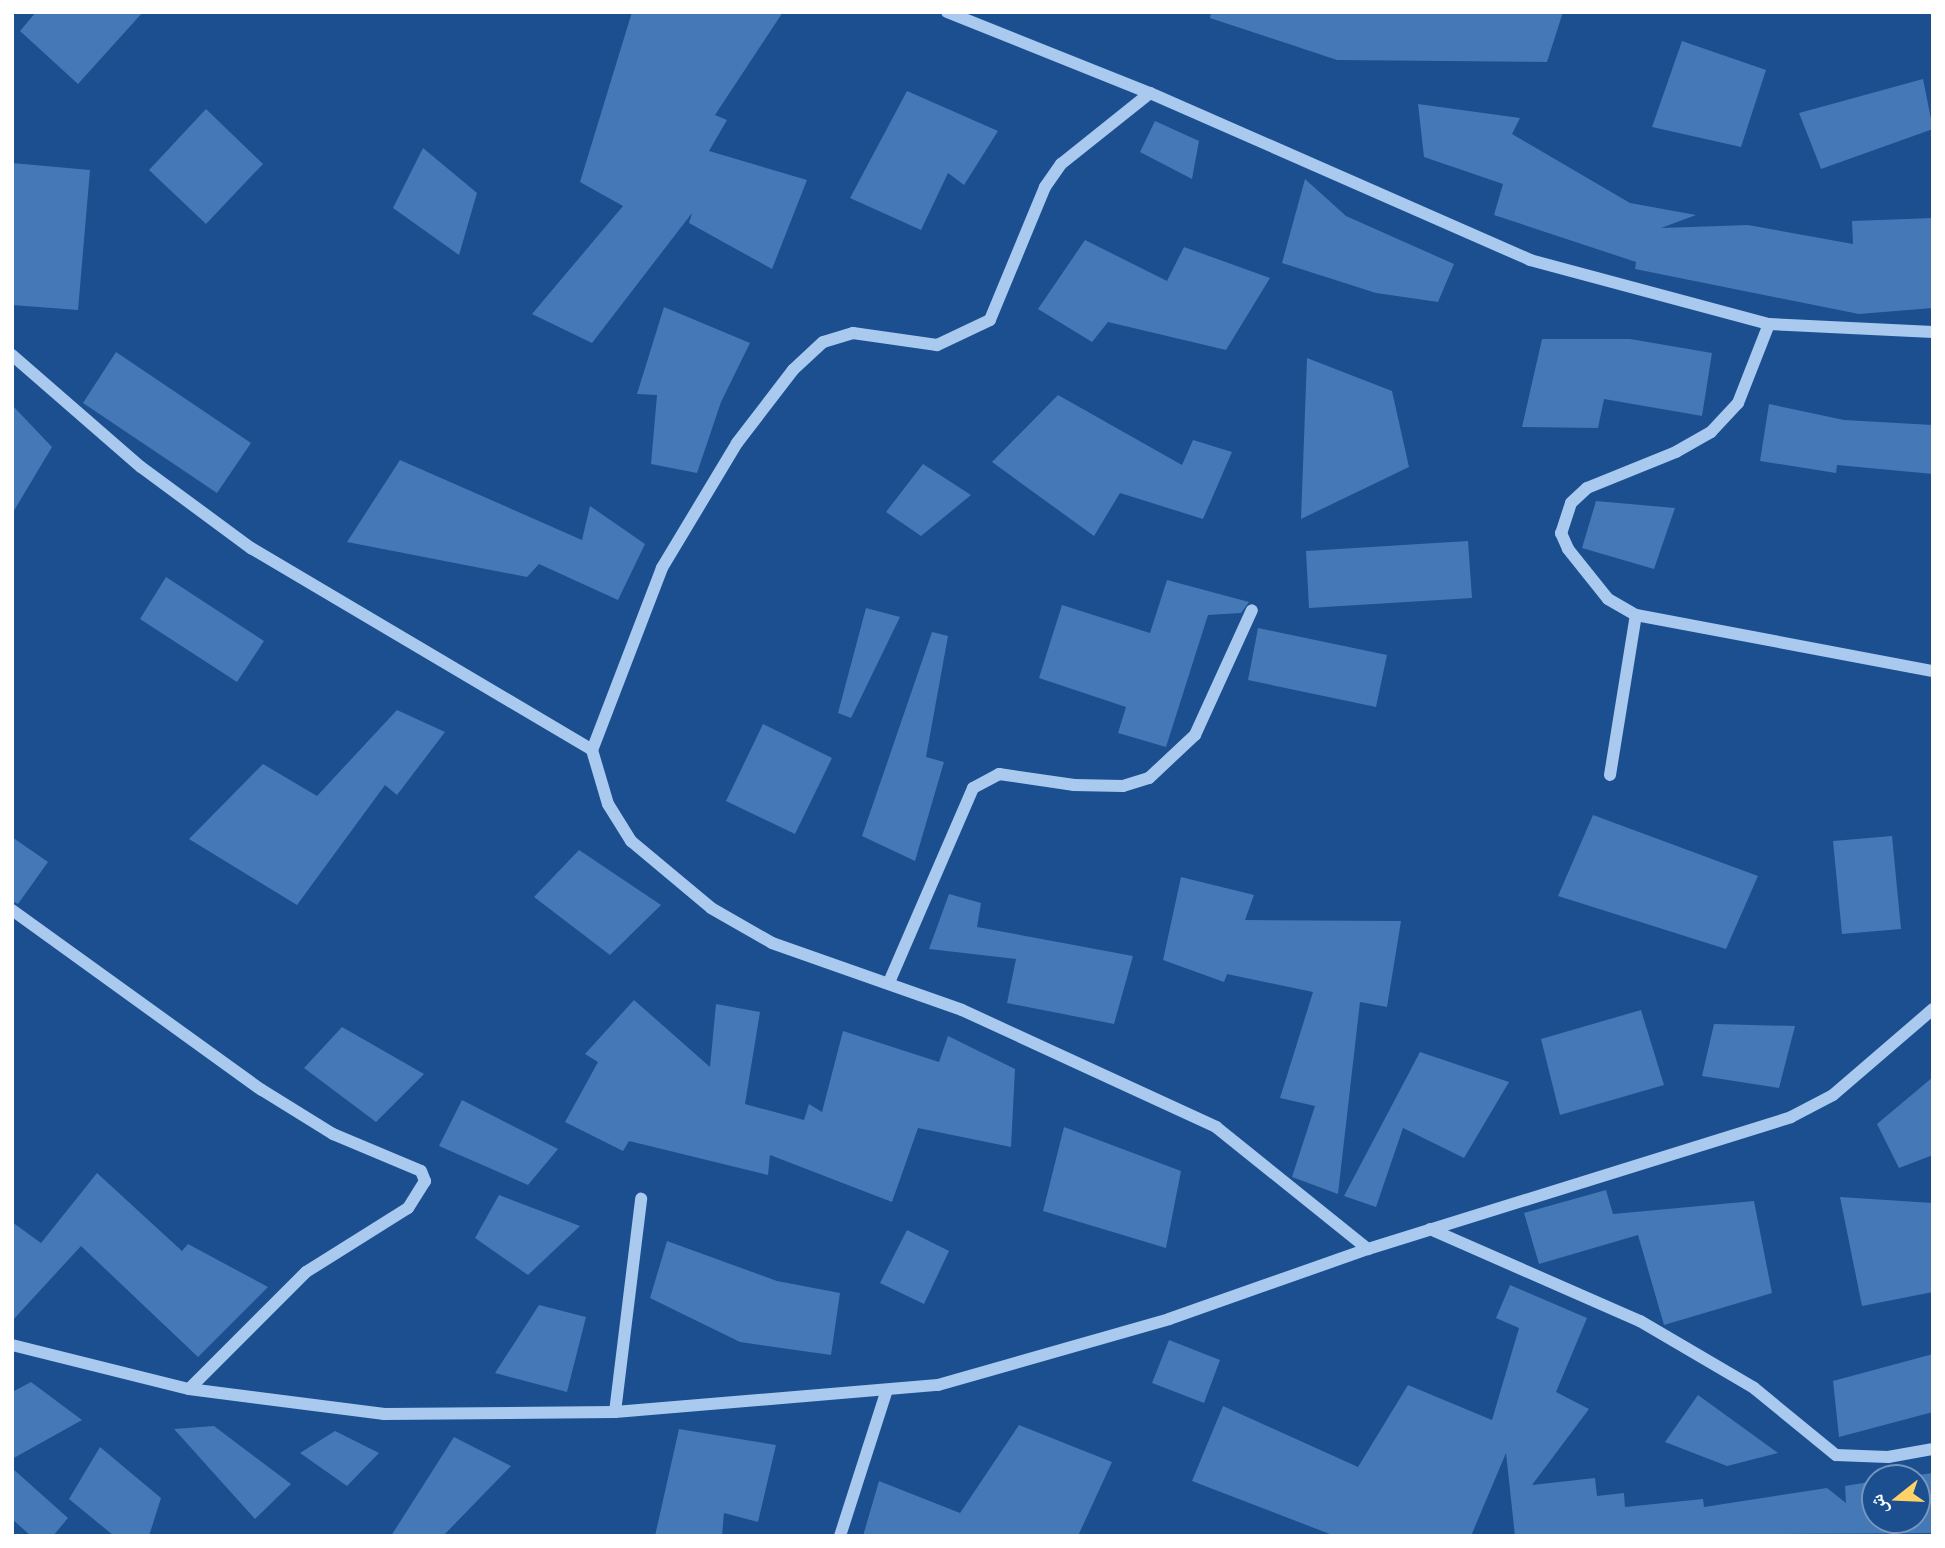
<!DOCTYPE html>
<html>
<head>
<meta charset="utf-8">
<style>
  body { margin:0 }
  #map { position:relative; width:1945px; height:1548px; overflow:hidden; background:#1b4f8f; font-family:"Golos Text","Noto Naskh Arabic",sans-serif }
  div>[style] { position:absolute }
  .building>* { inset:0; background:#4478b7 }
  .minor>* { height:12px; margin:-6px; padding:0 6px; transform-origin:6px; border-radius:6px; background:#a9c9ee }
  span { translate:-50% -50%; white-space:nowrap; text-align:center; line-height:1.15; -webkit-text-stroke:5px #1b4f8f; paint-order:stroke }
  .frame { position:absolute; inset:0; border:14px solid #fff; pointer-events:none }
  .north { position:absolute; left:1861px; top:1464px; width:70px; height:70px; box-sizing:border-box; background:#1b4f8f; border:2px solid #7695bc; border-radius:50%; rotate:252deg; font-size:19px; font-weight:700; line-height:28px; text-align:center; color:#fff }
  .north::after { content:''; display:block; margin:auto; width:24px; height:32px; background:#ffd166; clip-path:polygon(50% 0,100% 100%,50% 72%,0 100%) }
</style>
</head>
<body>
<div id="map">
  <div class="building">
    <div style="clip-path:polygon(36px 12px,143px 12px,78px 84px,20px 31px)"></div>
    <div style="clip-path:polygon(632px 12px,783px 12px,715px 115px,727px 120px,709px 151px,807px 180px,772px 269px,689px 223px,692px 213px,592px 343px,532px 314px,623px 206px,580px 182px)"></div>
    <div style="clip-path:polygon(1211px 12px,1563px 12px,1547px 62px,1337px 60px,1210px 18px)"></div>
    <div style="clip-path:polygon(1682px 41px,1766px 70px,1741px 147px,1652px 127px)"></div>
    <div style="clip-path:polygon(1923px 79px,1933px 129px,1821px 169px,1799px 113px)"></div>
    <div style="clip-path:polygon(907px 91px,998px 131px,964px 185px,948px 173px,921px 230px,850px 198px)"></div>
    <div style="clip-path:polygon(1418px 104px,1520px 118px,1512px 134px,1630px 203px,1696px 215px,1661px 228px,1748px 225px,1853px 244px,1852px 221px,1933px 218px,1933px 308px,1859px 314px,1635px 269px,1636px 262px,1494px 215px,1503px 184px,1424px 157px)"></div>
    <div style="clip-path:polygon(206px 109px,263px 164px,206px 224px,149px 170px)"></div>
    <div style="clip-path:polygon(1155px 121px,1199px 141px,1192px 179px,1140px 152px)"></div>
    <div style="clip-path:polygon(423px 148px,477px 193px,459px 255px,393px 208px)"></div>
    <div style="clip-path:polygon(12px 163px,90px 170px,78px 310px,12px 305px)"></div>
    <div style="clip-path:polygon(1305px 179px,1346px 216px,1454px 264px,1438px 302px,1376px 293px,1282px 263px)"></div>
    <div style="clip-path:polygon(1085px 240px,1167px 281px,1184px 247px,1270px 278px,1226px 350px,1108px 322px,1092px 342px,1038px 309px)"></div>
    <div style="clip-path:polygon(664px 307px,750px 343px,721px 402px,697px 473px,651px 464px,657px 395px,637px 394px)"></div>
    <div style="clip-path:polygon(1542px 339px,1630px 339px,1712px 353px,1702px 416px,1604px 399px,1598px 428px,1522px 427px)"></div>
    <div style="clip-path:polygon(116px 352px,251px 443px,217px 493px,83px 403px)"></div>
    <div style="clip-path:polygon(1307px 358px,1392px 391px,1409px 467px,1301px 519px)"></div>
    <div style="clip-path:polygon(1058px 395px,1182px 465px,1193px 440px,1232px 452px,1203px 519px,1120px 493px,1094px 536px,992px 462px)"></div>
    <div style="clip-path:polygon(1769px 404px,1844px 420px,1933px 425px,1933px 474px,1837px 465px,1836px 473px,1760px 461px)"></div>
    <div style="clip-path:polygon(12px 405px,52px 447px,12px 514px)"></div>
    <div style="clip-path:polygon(400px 460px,582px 540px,590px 506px,645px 544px,618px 600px,539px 564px,527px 577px,347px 542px)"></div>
    <div style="clip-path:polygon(923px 464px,971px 495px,921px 536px,886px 512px)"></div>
    <div style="clip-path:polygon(1596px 501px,1675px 508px,1654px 569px,1582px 548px)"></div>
    <div style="clip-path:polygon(1468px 541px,1472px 598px,1309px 608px,1306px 551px)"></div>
    <div style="clip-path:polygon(166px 577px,264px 641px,237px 682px,140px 619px)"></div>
    <div style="clip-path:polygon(1167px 580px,1249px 602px,1241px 613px,1208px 615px,1166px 747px,1118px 733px,1126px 707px,1039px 678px,1062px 605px,1150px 633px)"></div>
    <div style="clip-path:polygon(866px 608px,900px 617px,851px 718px,838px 713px)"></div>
    <div style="clip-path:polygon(1258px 628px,1387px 655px,1376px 707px,1248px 680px)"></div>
    <div style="clip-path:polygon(932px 632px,948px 636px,926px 757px,944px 762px,915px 861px,862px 836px)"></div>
    <div style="clip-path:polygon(397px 710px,445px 732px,397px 795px,385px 785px,297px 905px,189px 839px,263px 764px,317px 796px)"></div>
    <div style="clip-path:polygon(763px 724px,832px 758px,795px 834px,726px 801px)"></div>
    <div style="clip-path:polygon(1593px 815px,1758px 876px,1726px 949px,1558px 896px)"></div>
    <div style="clip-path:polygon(1892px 836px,1901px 929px,1842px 934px,1833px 841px)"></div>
    <div style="clip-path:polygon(12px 837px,48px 862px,18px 904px,12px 901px)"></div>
    <div style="clip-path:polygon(579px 850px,661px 905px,610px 955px,534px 897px)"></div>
    <div style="clip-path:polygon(1181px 877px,1254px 895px,1245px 920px,1401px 921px,1387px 1007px,1360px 1002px,1338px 1194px,1292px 1177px,1315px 1106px,1280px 1098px,1313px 992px,1227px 974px,1224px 982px,1163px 960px)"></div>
    <div style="clip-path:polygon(949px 894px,981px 903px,977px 927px,1133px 956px,1114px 1024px,1007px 1003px,1016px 959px,929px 949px)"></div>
    <div style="clip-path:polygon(634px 1000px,710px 1067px,716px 1004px,760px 1012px,745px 1104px,804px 1120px,809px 1104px,822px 1112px,843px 1031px,939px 1062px,948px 1036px,1015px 1069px,1011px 1147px,918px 1128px,892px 1202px,770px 1155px,768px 1175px,629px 1141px,623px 1151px,565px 1122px,598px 1062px,585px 1054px)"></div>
    <div style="clip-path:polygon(1641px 1010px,1664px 1085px,1560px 1115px,1541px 1039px)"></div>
    <div style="clip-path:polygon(1714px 1024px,1795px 1026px,1779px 1088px,1702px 1076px)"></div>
    <div style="clip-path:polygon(342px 1027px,424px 1074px,376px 1122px,304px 1068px)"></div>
    <div style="clip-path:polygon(1420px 1052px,1509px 1082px,1464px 1158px,1403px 1128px,1376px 1207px,1344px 1196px)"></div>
    <div style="clip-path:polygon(1933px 1077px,1933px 1155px,1899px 1168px,1877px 1124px)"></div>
    <div style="clip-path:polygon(462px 1100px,558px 1149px,528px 1185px,439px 1146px)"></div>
    <div style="clip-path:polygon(1064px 1127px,1181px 1171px,1166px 1248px,1043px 1211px)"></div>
    <div style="clip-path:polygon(97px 1173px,182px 1251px,188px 1244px,268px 1287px,198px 1357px,81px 1246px,12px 1321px,12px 1222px,41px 1243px)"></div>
    <div style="clip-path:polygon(1606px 1190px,1613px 1214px,1754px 1201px,1772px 1293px,1664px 1325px,1638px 1235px,1539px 1264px,1524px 1213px)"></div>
    <div style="clip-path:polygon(499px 1195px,580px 1226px,528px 1275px,475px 1238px)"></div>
    <div style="clip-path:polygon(1840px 1197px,1933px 1203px,1933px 1292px,1862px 1306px)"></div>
    <div style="clip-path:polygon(907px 1230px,949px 1251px,924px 1304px,880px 1283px)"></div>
    <div style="clip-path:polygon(667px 1241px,777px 1281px,840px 1293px,831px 1355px,740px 1342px,650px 1298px)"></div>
    <div style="clip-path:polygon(1510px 1285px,1587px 1318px,1556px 1392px,1589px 1409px,1532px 1485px,1595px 1478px,1597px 1496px,1624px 1493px,1625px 1507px,1703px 1499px,1704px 1507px,1827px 1488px,1846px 1503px,1845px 1486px,1875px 1481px,1875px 1520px,1917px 1520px,1917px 1478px,1896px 1478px,1933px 1473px,1933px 1533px,1515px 1536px,1506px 1453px,1471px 1536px,1335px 1536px,1192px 1481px,1223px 1406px,1358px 1467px,1408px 1385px,1492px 1420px,1519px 1328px,1496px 1318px)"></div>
    <div style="clip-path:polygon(539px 1305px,586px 1317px,567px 1392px,495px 1373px)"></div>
    <div style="clip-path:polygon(1169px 1340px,1220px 1360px,1204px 1403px,1152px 1383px)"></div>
    <div style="clip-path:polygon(1933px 1354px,1933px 1412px,1839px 1437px,1833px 1381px)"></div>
    <div style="clip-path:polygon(31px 1382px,82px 1420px,12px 1459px,12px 1392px)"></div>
    <div style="clip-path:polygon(1698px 1395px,1778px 1453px,1727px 1466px,1665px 1442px)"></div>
    <div style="clip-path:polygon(1019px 1425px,1112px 1462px,1078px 1536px,863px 1536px,879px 1481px,960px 1513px)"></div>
    <div style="clip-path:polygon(214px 1426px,291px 1484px,255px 1519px,174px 1429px)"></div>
    <div style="clip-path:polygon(679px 1429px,776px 1445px,758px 1522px,724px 1513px,722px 1536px,655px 1536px)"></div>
    <div style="clip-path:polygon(335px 1431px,379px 1453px,347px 1486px,300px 1453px)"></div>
    <div style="clip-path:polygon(454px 1437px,511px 1466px,443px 1536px,391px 1536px)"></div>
    <div style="clip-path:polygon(100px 1447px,161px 1498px,149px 1536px,114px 1536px,69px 1499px)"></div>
    <div style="clip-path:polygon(12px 1468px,68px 1518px,53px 1536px,31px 1536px,12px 1519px)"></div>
  </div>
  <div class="minor">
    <div style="left:947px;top:12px;width:219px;rotate:21.8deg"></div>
    <div style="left:1150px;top:93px;width:415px;rotate:23.7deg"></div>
    <div style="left:1530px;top:260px;width:247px;rotate:15deg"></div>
    <div style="left:1769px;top:324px;width:164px;rotate:2.8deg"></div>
    <div style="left:1150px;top:93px;width:114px;rotate:141.4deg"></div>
    <div style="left:1061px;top:164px;width:28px;rotate:125deg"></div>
    <div style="left:1045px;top:187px;width:144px;rotate:112.5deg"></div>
    <div style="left:990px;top:320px;width:59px;rotate:154.7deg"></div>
    <div style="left:937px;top:345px;width:85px;rotate:-171.9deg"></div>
    <div style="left:853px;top:333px;width:31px;rotate:163deg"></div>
    <div style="left:823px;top:342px;width:41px;rotate:137deg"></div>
    <div style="left:793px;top:370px;width:92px;rotate:127.5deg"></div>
    <div style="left:737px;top:443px;width:146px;rotate:121deg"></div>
    <div style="left:662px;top:568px;width:195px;rotate:111deg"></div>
    <div style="left:592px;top:750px;width:56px;rotate:73.5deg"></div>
    <div style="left:608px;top:804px;width:44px;rotate:58.1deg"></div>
    <div style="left:631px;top:841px;width:104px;rotate:39.9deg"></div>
    <div style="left:711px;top:908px;width:70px;rotate:29.8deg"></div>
    <div style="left:772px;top:943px;width:201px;rotate:19.4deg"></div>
    <div style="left:962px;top:1010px;width:280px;rotate:24.7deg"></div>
    <div style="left:1216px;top:1127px;width:195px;rotate:38.8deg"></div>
    <div style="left:1769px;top:324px;width:85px;rotate:111.4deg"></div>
    <div style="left:1738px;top:403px;width:40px;rotate:133deg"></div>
    <div style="left:1711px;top:432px;width:40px;rotate:150.3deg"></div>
    <div style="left:1676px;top:452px;width:96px;rotate:158deg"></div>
    <div style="left:1587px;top:488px;width:22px;rotate:137deg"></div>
    <div style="left:1571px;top:503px;width:32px;rotate:108deg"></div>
    <div style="left:1561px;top:533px;width:17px;rotate:66deg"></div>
    <div style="left:1568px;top:549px;width:64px;rotate:51.3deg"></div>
    <div style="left:1608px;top:599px;width:32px;rotate:30deg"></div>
    <div style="left:1636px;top:615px;width:302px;rotate:10.7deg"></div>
    <div style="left:12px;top:355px;width:171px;rotate:41deg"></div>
    <div style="left:141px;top:467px;width:137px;rotate:36.4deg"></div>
    <div style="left:251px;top:548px;width:396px;rotate:30.6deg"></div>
    <div style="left:1610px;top:775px;width:162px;rotate:-80.8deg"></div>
    <div style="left:12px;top:910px;width:308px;rotate:35.8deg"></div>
    <div style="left:262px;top:1090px;width:84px;rotate:31.8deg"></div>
    <div style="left:333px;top:1134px;width:95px;rotate:22.8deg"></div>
    <div style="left:421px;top:1171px;width:11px;rotate:68deg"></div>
    <div style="left:425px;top:1181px;width:32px;rotate:122deg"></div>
    <div style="left:408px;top:1208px;width:120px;rotate:147.9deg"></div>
    <div style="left:306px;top:1272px;width:165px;rotate:135deg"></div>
    <div style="left:890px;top:980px;width:209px;rotate:-66.6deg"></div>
    <div style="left:973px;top:788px;width:30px;rotate:-28deg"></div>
    <div style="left:999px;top:774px;width:76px;rotate:8.3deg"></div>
    <div style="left:1074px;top:785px;width:49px;rotate:1.2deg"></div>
    <div style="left:1123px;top:786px;width:27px;rotate:-17deg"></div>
    <div style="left:1149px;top:778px;width:63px;rotate:-43.1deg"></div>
    <div style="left:1195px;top:735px;width:137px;rotate:-65.5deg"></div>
    <div style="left:1430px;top:1229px;width:229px;rotate:23.7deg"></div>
    <div style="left:1640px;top:1321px;width:132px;rotate:30.4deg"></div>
    <div style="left:1754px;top:1388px;width:106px;rotate:39.3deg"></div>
    <div style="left:1836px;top:1455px;width:52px;rotate:2.2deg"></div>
    <div style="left:1888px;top:1457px;width:46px;rotate:-10.1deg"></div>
    <div style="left:12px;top:1345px;width:182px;rotate:14deg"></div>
    <div style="left:189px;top:1389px;width:197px;rotate:7.3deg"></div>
    <div style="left:384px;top:1414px;width:231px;rotate:-0.5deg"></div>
    <div style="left:615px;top:1412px;width:324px;rotate:-4.8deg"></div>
    <div style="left:938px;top:1385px;width:240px;rotate:-15.9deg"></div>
    <div style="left:1169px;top:1319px;width:211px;rotate:-19.4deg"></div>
    <div style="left:1368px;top:1249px;width:443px;rotate:-17.3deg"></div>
    <div style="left:1791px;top:1117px;width:47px;rotate:-27.6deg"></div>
    <div style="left:1833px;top:1095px;width:132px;rotate:-40.7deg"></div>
    <div style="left:615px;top:1412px;width:215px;rotate:-83deg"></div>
    <div style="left:840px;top:1536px;width:150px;rotate:-72.2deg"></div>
  </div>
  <div class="frame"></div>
  <div class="north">ش</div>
</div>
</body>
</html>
